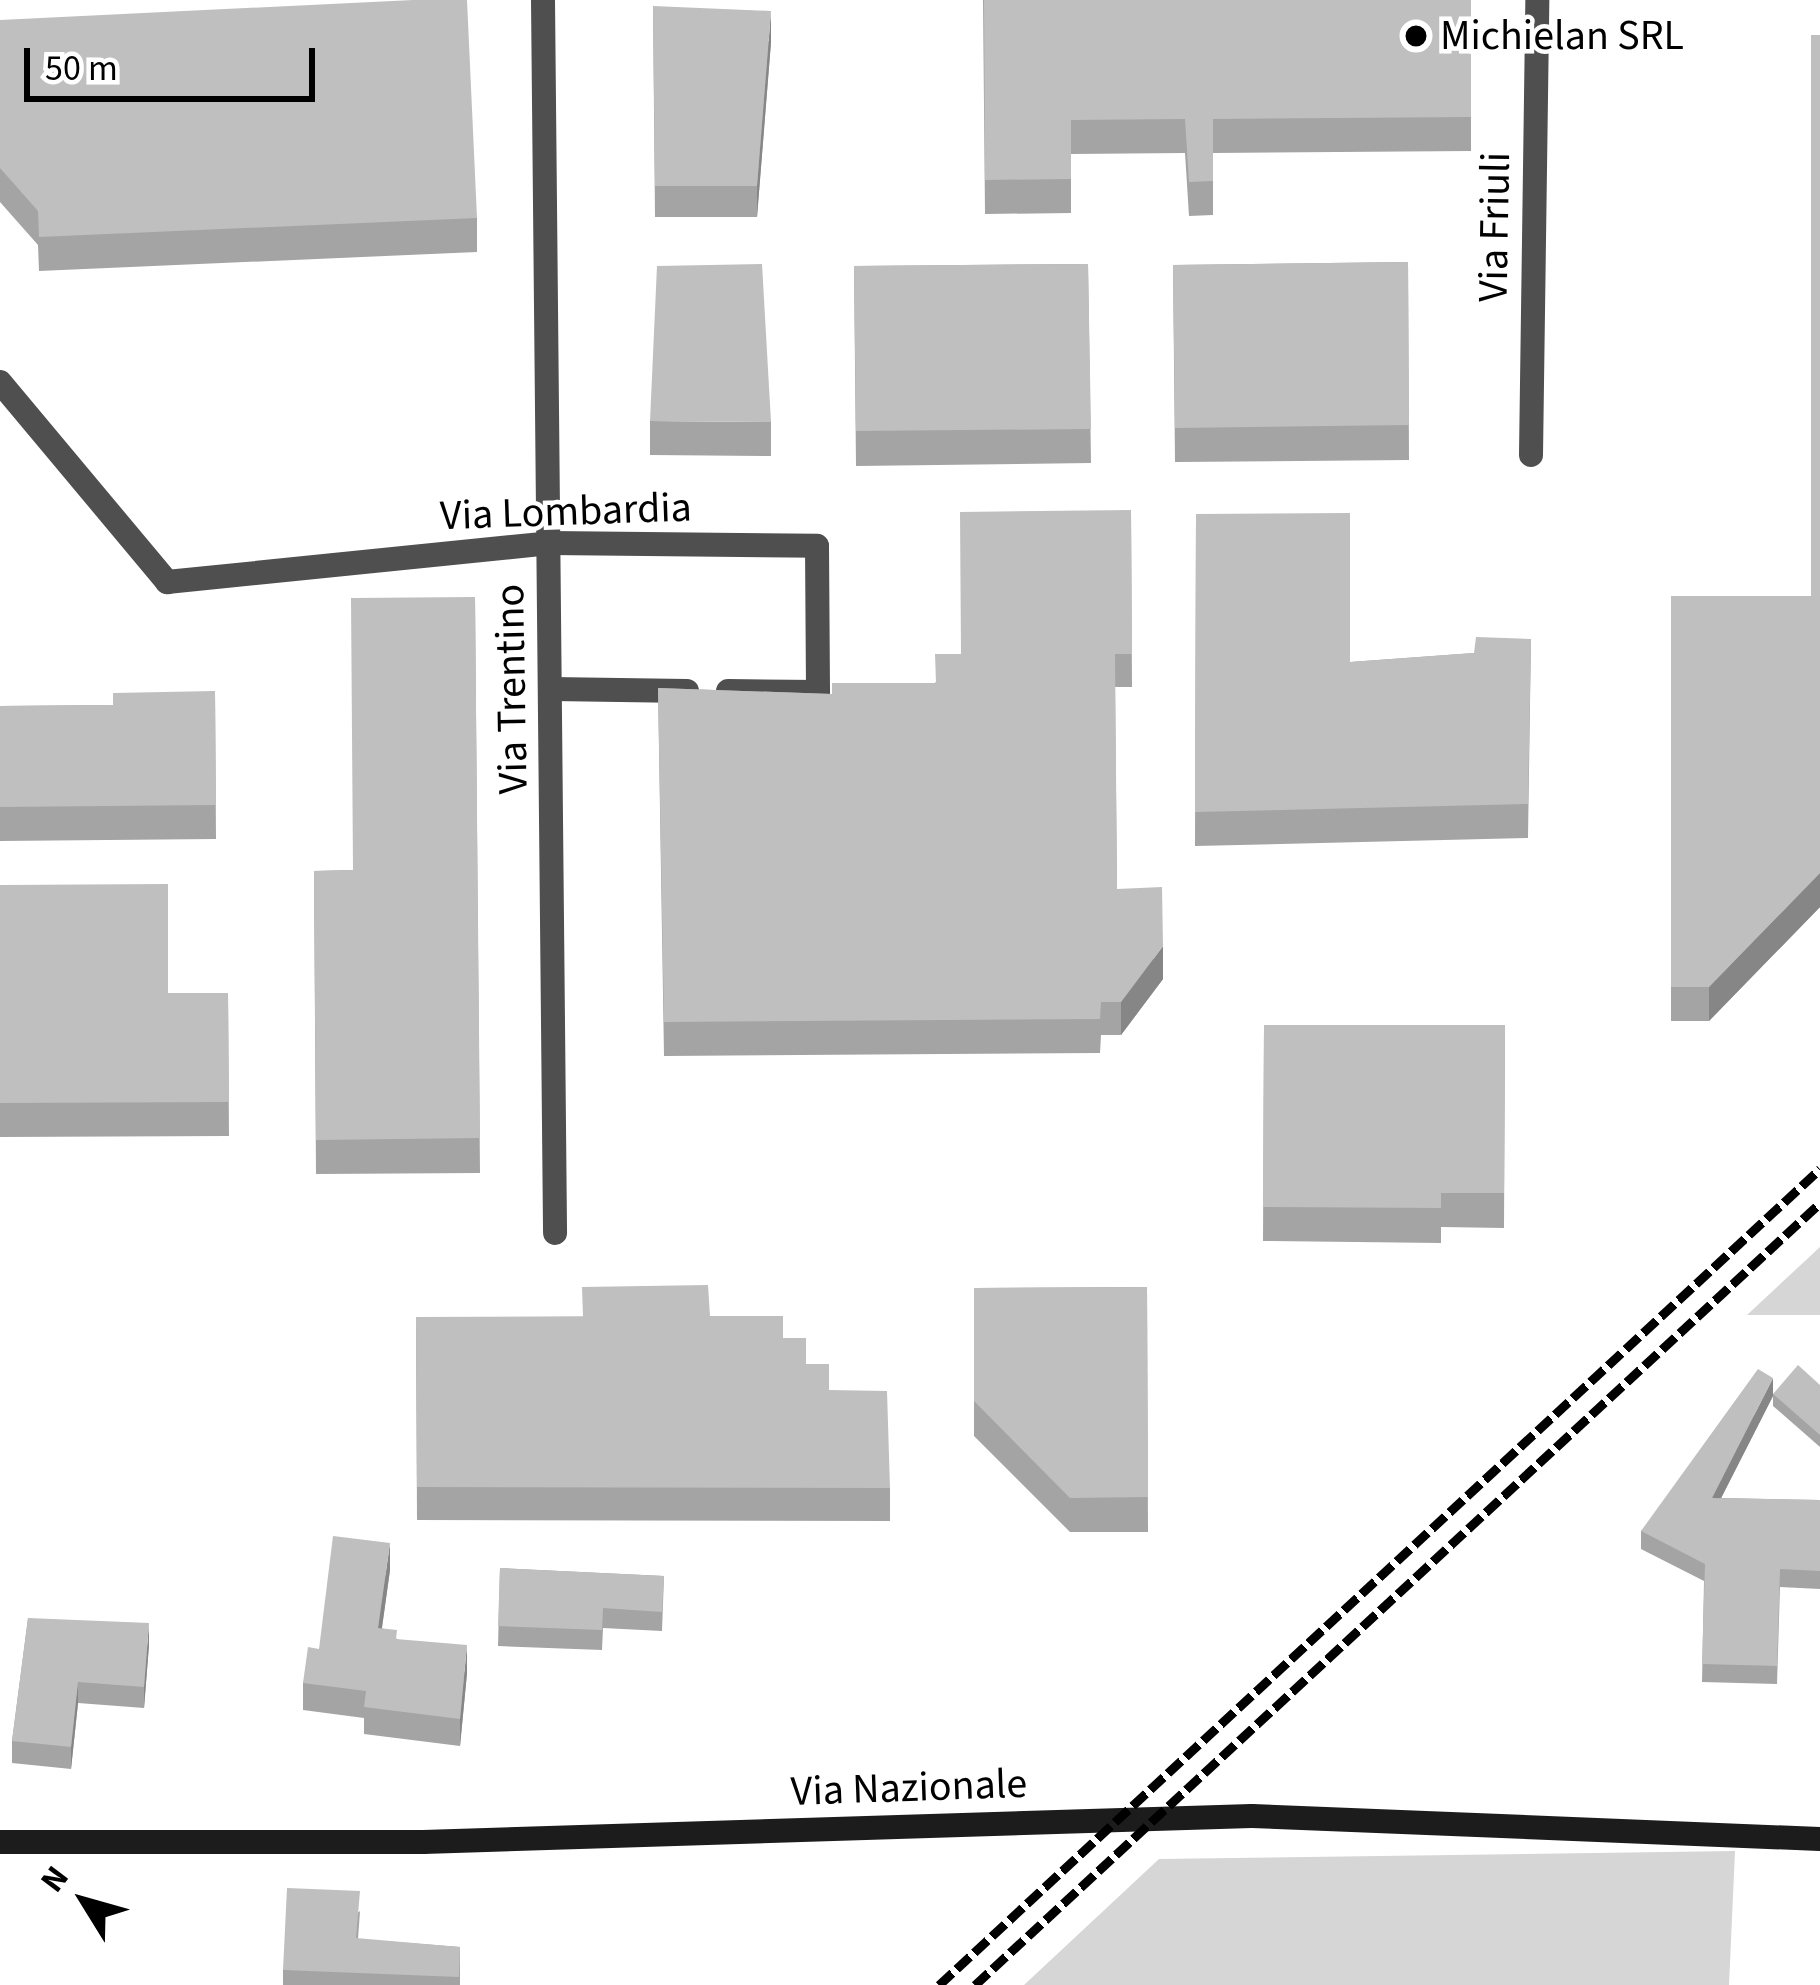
<!DOCTYPE html>
<html>
<head>
<meta charset="utf-8">
<style>
  body { margin:0 }
  #map { position:relative; width:1820px; height:1985px; overflow:hidden; background:#fff; font-family:"Source Sans 3",sans-serif }
  div>[style] { position:absolute }
  .green>* { inset:0; background:#d6d6d6 }
  .street>* { height:24px; margin:-12px; padding:0 12px; transform-origin:12px; border-radius:12px; background:#4f4f4f }
  .secondary>* { height:24px; margin:-12px; padding:0 12px; transform-origin:12px; border-radius:12px; background:#1c1c1c }
  .rail>* { height:9px; margin-top:-4.5px; transform-origin:0; background:repeating-linear-gradient(90deg,#000 0 18px,transparent 0 24px) }
  .wall>* { inset:0; background:#a4a4a4 }
  .shaded-wall>* { inset:0; background:#868686 }
  .building>* { inset:0; background:#bfbfbf }
  .dots>* { width:33px; height:33px; translate:-50% -50%; box-sizing:border-box; border:6px solid #fff; border-radius:50% }
  span { translate:-50% -50%; white-space:nowrap; text-align:center; line-height:1.15; -webkit-text-stroke:9px #fff; paint-order:stroke }
  .poi-label { font-size:42px; color:#000 }
  .left { translate:0 -50%; text-align:left }
  .street-label { font-size:42px; color:#000 }
  .north { position:absolute; left:24px; top:1841px; width:120px; height:120px; -webkit-text-stroke:9px #fff; paint-order:stroke; rotate:307deg; font-size:33px; font-weight:700; line-height:48px; text-align:center; color:#000 }
  .north::after { content:''; display:block; margin:auto; width:42px; height:54px; background:#000; clip-path:polygon(50% 0,100% 100%,50% 72%,0 100%) }
  .scale { position:absolute; left:24px; top:48px; width:291px; height:54px; box-sizing:border-box; border:6px solid #000; border-top:0; padding-left:15px; font-size:36px; line-height:42px; white-space:nowrap; color:#000; -webkit-text-stroke:9px #fff; paint-order:stroke }
</style>
</head>
<body>
<div id="map">
  <div class="green">
    <div style="clip-path:polygon(1820px 1247px,1820px 1315px,1747px 1315px)"></div>
    <div style="clip-path:polygon(1735px 1851px,1729px 1985px,1024px 1985px,1159px 1859px)"></div>
  </div>
  <div class="street">
    <div style="left:543px;top:0;width:1233px;rotate:89.44deg"></div>
    <div style="left:0;top:382px;width:261px;rotate:50.1deg"></div>
    <div style="left:167px;top:582px;width:385px;rotate:-5.8deg"></div>
    <div style="left:550px;top:543px;width:267px;rotate:0.6deg"></div>
    <div style="left:817px;top:546px;width:146px;rotate:89.6deg"></div>
    <div style="left:818px;top:692px;width:90px;rotate:-179.4deg"></div>
    <div style="left:1531px;top:455px;width:455px;rotate:-89.2deg"></div>
    <div style="left:552px;top:689px;width:135px;rotate:0.8deg"></div>
  </div>
  <div class="secondary">
    <div style="left:0;top:1842px;width:423px"></div>
    <div style="left:423px;top:1842px;width:829px;rotate:-1.8deg"></div>
    <div style="left:1252px;top:1816px;width:568px;rotate:2.32deg"></div>
  </div>
  <div class="rail">
    <div style="left:939px;top:1985px;width:1201px;rotate:-42.81deg"></div>
    <div style="left:975px;top:1985px;width:1151px;rotate:-42.78deg"></div>
  </div>
  <div class="wall">
    <div style="clip-path:polygon(983px 0,1471px 0,1471px 151px,1213px 153px,1213px 215px,1189px 216px,1185px 153px,1071px 154px,1071px 213px,985px 214px)"></div>
    <div style="clip-path:polygon(653px 6px,771px 42px,757px 217px,655px 217px)"></div>
    <div style="clip-path:polygon(0 20px,477px 218px,477px 252px,39px 271px,38px 245px,0 202px)"></div>
    <div style="clip-path:polygon(1820px 35px,1820px 907px,1709px 1021px,1671px 1021px,1671px 596px,1811px 596px)"></div>
    <div style="clip-path:polygon(1408px 262px,1409px 460px,1175px 462px,1173px 265px)"></div>
    <div style="clip-path:polygon(1088px 264px,1091px 463px,856px 466px,854px 266px)"></div>
    <div style="clip-path:polygon(650px 421px,771px 422px,771px 456px,650px 455px)"></div>
    <div style="clip-path:polygon(1131px 510px,1132px 687px,1115px 687px,1117px 889px,1163px 979px,1121px 1035px,1101px 1035px,1100px 1053px,664px 1056px,658px 688px,832px 694px,935px 683px,961px 654px)"></div>
    <div style="clip-path:polygon(1196px 514px,1350px 662px,1474px 653px,1531px 639px,1528px 838px,1195px 846px)"></div>
    <div style="clip-path:polygon(475px 597px,480px 1173px,316px 1174px,314px 871px,353px 870px)"></div>
    <div style="clip-path:polygon(215px 691px,216px 839px,0 841px,0 706px,113px 705px)"></div>
    <div style="clip-path:polygon(0 885px,168px 993px,228px 993px,229px 1136px,0 1137px)"></div>
    <div style="clip-path:polygon(1264px 1025px,1505px 1025px,1504px 1228px,1441px 1227px,1441px 1243px,1263px 1241px)"></div>
    <div style="clip-path:polygon(1147px 1287px,1148px 1532px,1070px 1532px,974px 1436px,974px 1288px)"></div>
    <div style="clip-path:polygon(710px 1316px,783px 1338px,829px 1390px,890px 1488px,890px 1521px,417px 1520px,416px 1317px)"></div>
    <div style="clip-path:polygon(1820px 1385px,1820px 1447px,1773px 1406px,1773px 1394px)"></div>
    <div style="clip-path:polygon(1773px 1396px,1721px 1498px,1820px 1500px,1820px 1589px,1780px 1587px,1777px 1684px,1702px 1682px,1704px 1581px,1641px 1549px,1641px 1531px)"></div>
    <div style="clip-path:polygon(500px 1568px,664px 1576px,662px 1631px,603px 1628px,602px 1650px,498px 1646px)"></div>
    <div style="clip-path:polygon(390px 1570px,382px 1628px,397px 1639px,467px 1673px,460px 1746px,364px 1734px,364px 1718px,303px 1710px,303px 1683px,319px 1649px)"></div>
    <div style="clip-path:polygon(28px 1618px,149px 1645px,144px 1708px,78px 1703px,71px 1769px,12px 1763px,12px 1741px)"></div>
    <div style="clip-path:polygon(360px 1911px,358px 1939px,460px 1947px,460px 1985px,283px 1985px,283px 1970px)"></div>
  </div>
  <div class="shaded-wall">
    <div style="clip-path:polygon(771px 11px,771px 42px,757px 217px,757px 186px)"></div>
    <div style="clip-path:polygon(1820px 873px,1820px 907px,1709px 1021px,1709px 987px)"></div>
    <div style="clip-path:polygon(1163px 946px,1163px 979px,1121px 1035px,1121px 1002px)"></div>
    <div style="clip-path:polygon(1773px 1378px,1773px 1396px,1712px 1516px,1712px 1498px)"></div>
    <div style="clip-path:polygon(390px 1543px,390px 1570px,378px 1655px,378px 1628px)"></div>
    <div style="clip-path:polygon(149px 1623px,149px 1645px,144px 1708px,144px 1687px)"></div>
    <div style="clip-path:polygon(467px 1645px,467px 1673px,460px 1746px,460px 1719px)"></div>
    <div style="clip-path:polygon(78px 1682px,78px 1703px,71px 1769px,71px 1747px)"></div>
  </div>
  <div class="building">
    <div style="clip-path:polygon(413px 0,467px 0,477px 218px,39px 237px,38px 211px,0 168px,0 20px)"></div>
    <div style="clip-path:polygon(984px 0,1471px 0,1471px 117px,1213px 119px,1213px 181px,1189px 182px,1185px 119px,1071px 120px,1071px 179px,985px 180px)"></div>
    <div style="clip-path:polygon(653px 6px,771px 11px,757px 186px,655px 186px)"></div>
    <div style="clip-path:polygon(1811px 35px,1820px 35px,1820px 873px,1709px 987px,1671px 987px,1671px 596px,1811px 596px)"></div>
    <div style="clip-path:polygon(1408px 262px,1409px 425px,1175px 428px,1173px 265px)"></div>
    <div style="clip-path:polygon(762px 264px,771px 422px,650px 421px,657px 266px)"></div>
    <div style="clip-path:polygon(1088px 264px,1091px 429px,856px 431px,854px 266px)"></div>
    <div style="clip-path:polygon(1131px 510px,1132px 654px,1115px 654px,1117px 889px,1162px 887px,1163px 946px,1121px 1002px,1101px 1002px,1100px 1019px,664px 1022px,658px 688px,832px 694px,832px 683px,936px 683px,935px 654px,961px 654px,960px 512px)"></div>
    <div style="clip-path:polygon(1350px 513px,1350px 662px,1474px 653px,1476px 637px,1531px 639px,1528px 804px,1195px 812px,1196px 514px)"></div>
    <div style="clip-path:polygon(475px 597px,480px 1138px,316px 1140px,314px 871px,353px 870px,351px 598px)"></div>
    <div style="clip-path:polygon(215px 691px,216px 805px,0 807px,0 706px,113px 705px,113px 693px)"></div>
    <div style="clip-path:polygon(168px 884px,168px 993px,228px 993px,229px 1102px,0 1103px,0 885px)"></div>
    <div style="clip-path:polygon(1264px 1025px,1505px 1025px,1504px 1193px,1441px 1193px,1441px 1208px,1263px 1207px)"></div>
    <div style="clip-path:polygon(708px 1285px,710px 1316px,783px 1316px,783px 1338px,806px 1338px,806px 1364px,829px 1364px,829px 1390px,887px 1391px,890px 1488px,417px 1487px,416px 1317px,583px 1317px,582px 1287px)"></div>
    <div style="clip-path:polygon(1147px 1287px,1148px 1497px,1070px 1498px,974px 1401px,974px 1288px)"></div>
    <div style="clip-path:polygon(1798px 1365px,1820px 1385px,1820px 1435px,1773px 1394px)"></div>
    <div style="clip-path:polygon(1758px 1369px,1773px 1378px,1712px 1498px,1820px 1500px,1820px 1571px,1780px 1569px,1777px 1666px,1702px 1664px,1705px 1564px,1641px 1531px)"></div>
    <div style="clip-path:polygon(333px 1536px,390px 1543px,378px 1628px,397px 1630px,396px 1639px,467px 1645px,460px 1719px,364px 1707px,366px 1691px,303px 1683px,308px 1647px,319px 1649px)"></div>
    <div style="clip-path:polygon(500px 1568px,664px 1576px,662px 1612px,603px 1608px,602px 1630px,498px 1626px)"></div>
    <div style="clip-path:polygon(28px 1618px,149px 1623px,144px 1687px,78px 1682px,71px 1747px,12px 1741px)"></div>
    <div style="clip-path:polygon(287px 1888px,360px 1891px,356px 1938px,460px 1947px,459px 1977px,283px 1970px)"></div>
  </div>
  <div class="dots">
    <div style="left:1416px;top:36px;background:#000"></div>
  </div>
  <div class="poi-label">
    <span class="left" style="left:1440px;top:36px">Michielan SRL</span>
  </div>
  <div class="street-label">
    <span style="left:1495px;top:227px;rotate:-89deg">Via Friuli</span>
    <span style="left:566px;top:512px;rotate:-2deg">Via Lombardia</span>
    <span style="left:512px;top:689px;rotate:-91deg">Via Trentino</span>
    <span style="left:909px;top:1788px;rotate:-2deg">Via Nazionale</span>
  </div>
  <div class="north">N</div>
  <div class="scale">50 m</div>
</div>
</body>
</html>
